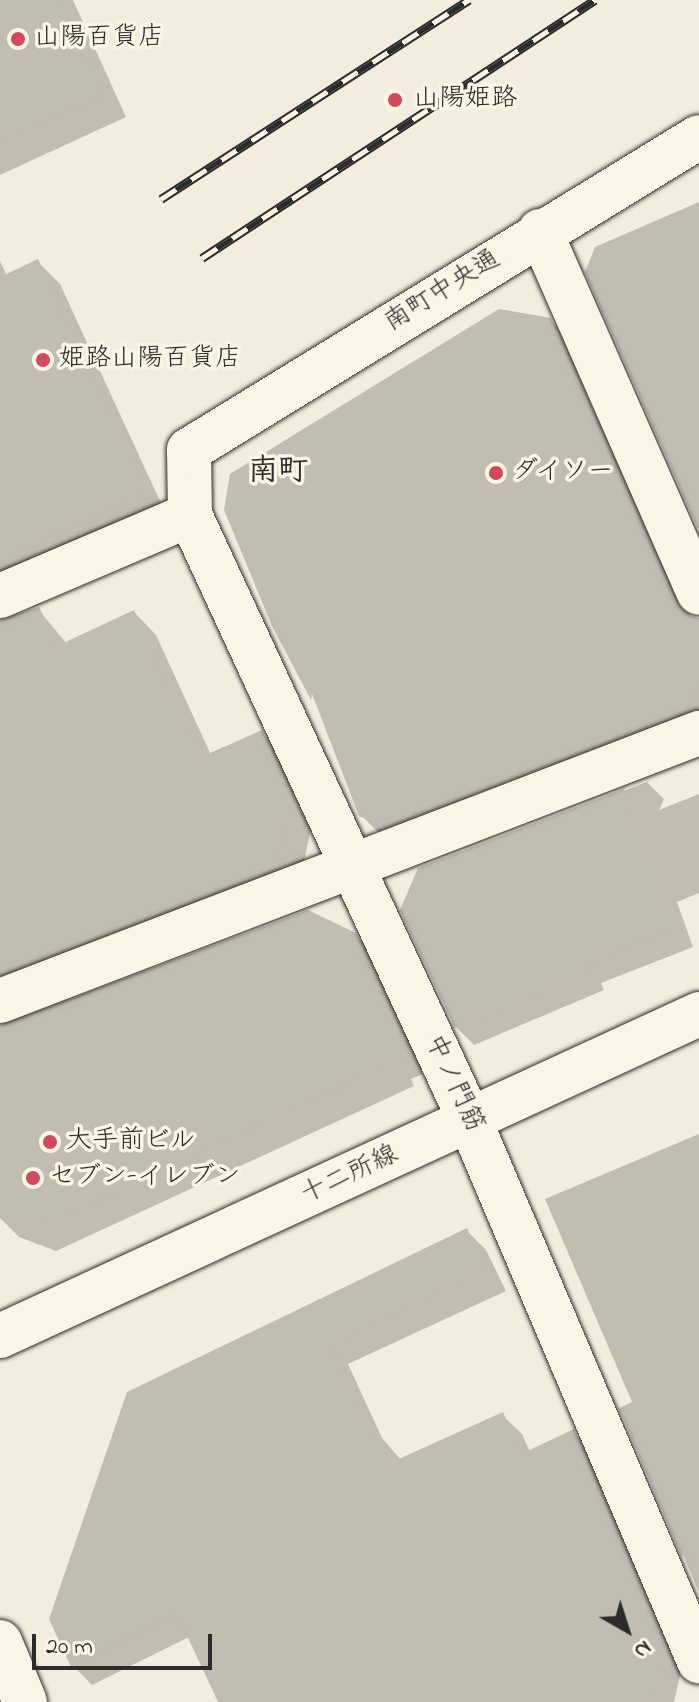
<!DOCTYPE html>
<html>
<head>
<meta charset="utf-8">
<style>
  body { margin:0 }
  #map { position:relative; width:699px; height:1702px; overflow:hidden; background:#f4edde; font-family:"Indie Flower","Klee One",sans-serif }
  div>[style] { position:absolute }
  .shadow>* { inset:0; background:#0003 }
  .building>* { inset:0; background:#c2bdb1 }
  .roads { filter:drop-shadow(0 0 2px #2b2b2b) drop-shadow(0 0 2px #2b2b2b) }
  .street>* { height:44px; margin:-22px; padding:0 22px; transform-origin:22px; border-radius:22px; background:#fcf5e5 }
  .secondary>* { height:44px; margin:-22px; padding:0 22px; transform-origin:22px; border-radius:22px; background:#fcf5e5 }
  .rail>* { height:9px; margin-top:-4.5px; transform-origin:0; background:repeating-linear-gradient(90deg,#fcf5e5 0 18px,#2b2b2b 0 36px); box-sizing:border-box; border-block:2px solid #2b2b2b }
  .dots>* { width:22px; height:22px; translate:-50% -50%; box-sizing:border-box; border:4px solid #fcf5e5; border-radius:50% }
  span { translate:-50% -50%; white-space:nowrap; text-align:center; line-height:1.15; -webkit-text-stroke:7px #fcf5e5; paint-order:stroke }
  .poi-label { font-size:26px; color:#2b2b2b }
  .left { translate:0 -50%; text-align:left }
  .street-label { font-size:26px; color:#2b2b2b }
  .quarter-label { font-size:30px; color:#2b2b2b; font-weight:700 }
  .north { position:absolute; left:587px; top:1590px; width:80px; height:80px; -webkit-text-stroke:6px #fcf5e5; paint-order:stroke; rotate:141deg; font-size:22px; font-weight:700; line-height:32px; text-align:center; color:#2b2b2b }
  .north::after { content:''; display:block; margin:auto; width:28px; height:36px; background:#2b2b2b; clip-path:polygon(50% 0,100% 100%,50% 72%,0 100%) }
  .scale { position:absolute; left:32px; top:1634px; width:180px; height:36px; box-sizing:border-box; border:4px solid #2b2b2b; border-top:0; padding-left:10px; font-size:24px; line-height:28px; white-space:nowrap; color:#2b2b2b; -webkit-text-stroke:6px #fcf5e5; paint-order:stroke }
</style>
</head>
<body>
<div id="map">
  <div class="shadow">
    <div style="clip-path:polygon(0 0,73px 0,126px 117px,0 175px)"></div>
    <div style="clip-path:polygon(0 261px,7px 276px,38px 262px,60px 284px,166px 514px,1px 604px,0 620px)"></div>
    <div style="clip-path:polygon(550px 320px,569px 339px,691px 617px,699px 619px,699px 732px,380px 834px,361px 815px,318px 704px,274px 625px)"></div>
    <div style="clip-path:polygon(38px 609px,67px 644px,134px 612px,156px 635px,211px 755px,261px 732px,284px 755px,313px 818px,298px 891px,0 1016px,0 622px)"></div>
    <div style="clip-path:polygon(647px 782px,664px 799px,659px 810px,699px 794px,699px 893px,677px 902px,693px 947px,601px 983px,604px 990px,474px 1045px,456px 1027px,419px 869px)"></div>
    <div style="clip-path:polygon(354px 934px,378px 958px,430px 1071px,411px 1079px,414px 1086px,56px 1251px,19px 1237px,0 1218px,0 1027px)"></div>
    <div style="clip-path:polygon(699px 1136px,699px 1592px,621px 1409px,634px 1403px)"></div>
    <div style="clip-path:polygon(466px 1230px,486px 1250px,506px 1291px,348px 1364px,382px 1438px,401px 1460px,502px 1415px,522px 1434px,530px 1452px,573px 1432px,593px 1451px,683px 1663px,674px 1702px,220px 1702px,189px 1637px,92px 1685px,73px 1666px,129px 1393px)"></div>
  </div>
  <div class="building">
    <div style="clip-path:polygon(0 0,62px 0,105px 94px,0 143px)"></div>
    <div style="clip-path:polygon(699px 202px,699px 531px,585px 272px,595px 247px)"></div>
    <div style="clip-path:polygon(38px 259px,145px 491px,14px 552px,18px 561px,0 569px,0 277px)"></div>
    <div style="clip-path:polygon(499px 309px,551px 318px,676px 603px,685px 614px,699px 618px,699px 684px,684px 712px,385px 827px,359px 816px,312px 694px,311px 700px,272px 626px,224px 510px,230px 474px)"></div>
    <div style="clip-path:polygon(39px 607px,57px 646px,134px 610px,201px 757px,262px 730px,291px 794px,276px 868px,0 974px,0 620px)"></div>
    <div style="clip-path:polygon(624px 789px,676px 929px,585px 965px,587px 972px,455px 1028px,400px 910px,418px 868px)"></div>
    <div style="clip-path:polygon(308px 910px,356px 933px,409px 1048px,390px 1056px,393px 1063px,32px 1230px,0 1218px,0 1025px)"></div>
    <div style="clip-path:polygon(699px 1134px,699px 1579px,684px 1547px,682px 1557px,619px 1408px,632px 1402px,545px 1199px)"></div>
    <div style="clip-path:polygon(467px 1228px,487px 1271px,329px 1344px,372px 1436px,379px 1433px,392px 1462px,503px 1412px,521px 1454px,574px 1429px,664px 1642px,651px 1702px,218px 1702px,177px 1614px,71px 1667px,49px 1619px,127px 1392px)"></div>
  </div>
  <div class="roads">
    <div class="street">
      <div style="left:540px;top:231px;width:395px;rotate:66.3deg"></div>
      <div style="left:190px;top:515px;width:668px;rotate:65.2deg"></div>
      <div style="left:470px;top:1121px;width:587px;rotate:67.02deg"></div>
      <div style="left:0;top:596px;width:207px;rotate:-23.1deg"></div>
      <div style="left:190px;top:515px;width:65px;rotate:-90.9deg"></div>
      <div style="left:189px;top:450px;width:598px;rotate:-31.54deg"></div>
      <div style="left:0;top:1001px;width:749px;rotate:-20.98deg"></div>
    </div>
    <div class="secondary">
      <div style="left:0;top:1336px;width:770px;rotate:-24.73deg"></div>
      <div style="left:0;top:1642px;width:65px;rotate:67.4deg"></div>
    </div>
  </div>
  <div class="rail">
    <div style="left:161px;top:199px;width:367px;rotate:-32.9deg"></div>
    <div style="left:202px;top:258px;width:470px;rotate:-33.3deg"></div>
  </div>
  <div class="dots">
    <div style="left:18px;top:39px;background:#d1495b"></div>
    <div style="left:395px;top:100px;background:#d1495b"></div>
    <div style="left:43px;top:360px;background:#d1495b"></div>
    <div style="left:496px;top:473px;background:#d1495b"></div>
    <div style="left:50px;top:1142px;background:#d1495b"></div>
    <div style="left:33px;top:1178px;background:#d1495b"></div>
  </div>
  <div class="poi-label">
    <span class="left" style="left:34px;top:39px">山陽百貨店</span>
    <span class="left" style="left:413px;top:100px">山陽姫路</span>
    <span class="left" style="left:59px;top:360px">姫路山陽百貨店</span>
    <span class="left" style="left:512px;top:473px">ダイソー</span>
    <span class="left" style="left:66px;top:1142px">大手前ビル</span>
    <span class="left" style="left:49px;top:1178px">セブン-イレブン</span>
  </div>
  <div class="street-label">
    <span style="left:443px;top:292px;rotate:-32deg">南町中央通</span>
    <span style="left:453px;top:1084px;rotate:65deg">中ノ門筋</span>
    <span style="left:350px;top:1176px;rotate:-25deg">十二所線</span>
  </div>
  <div class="quarter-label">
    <span style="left:278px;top:472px">南町</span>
  </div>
  <div class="north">N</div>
  <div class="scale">20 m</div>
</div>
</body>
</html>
